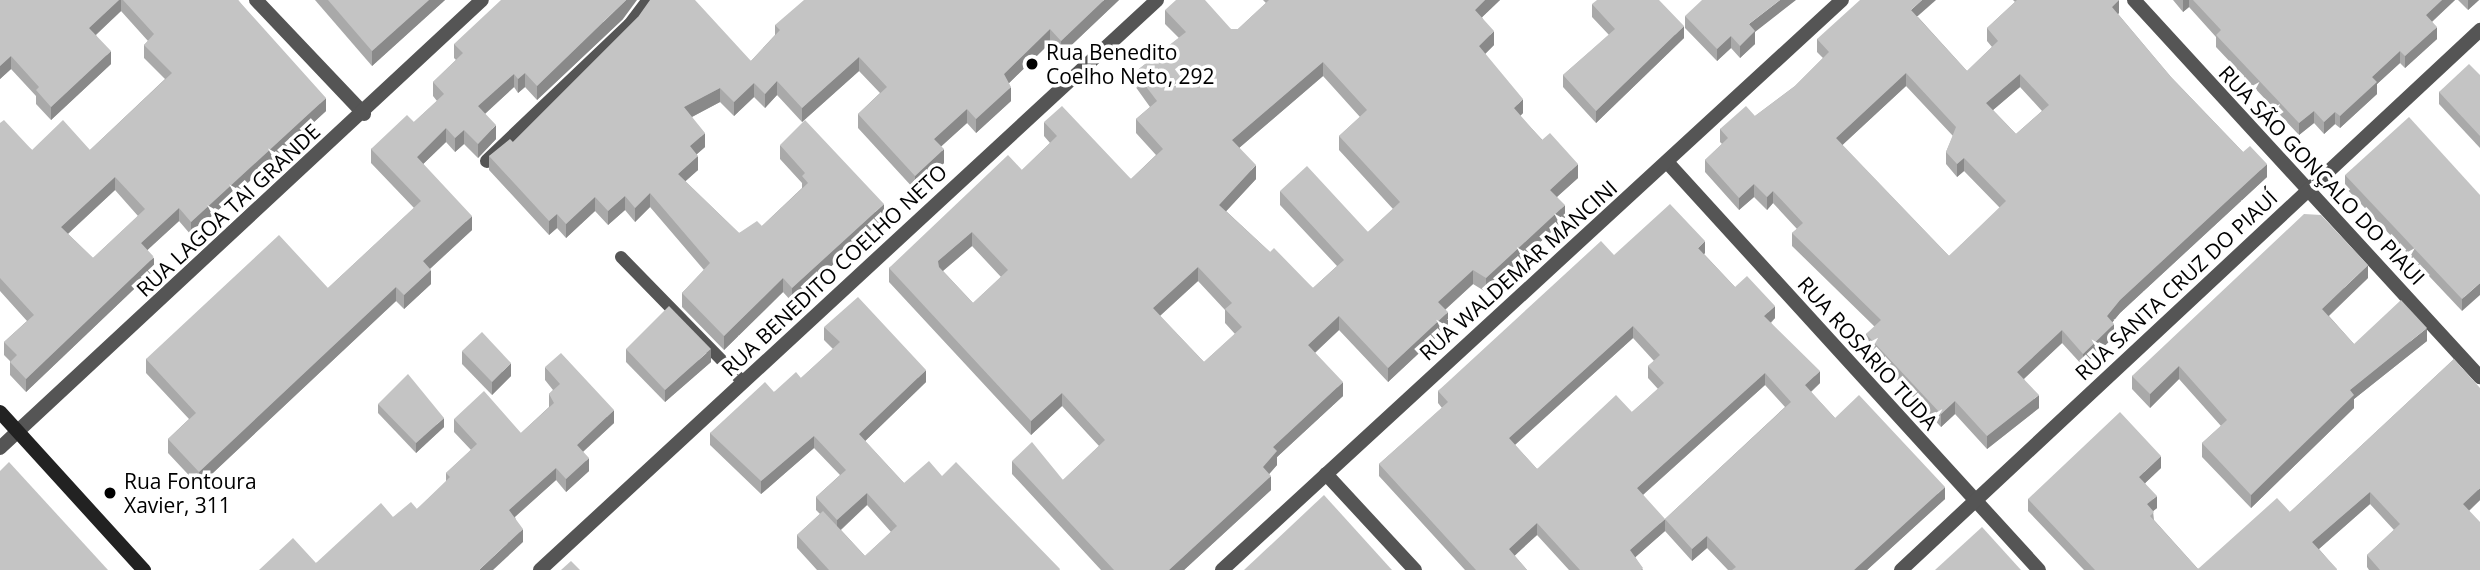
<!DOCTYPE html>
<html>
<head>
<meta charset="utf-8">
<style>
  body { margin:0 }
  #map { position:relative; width:2480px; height:570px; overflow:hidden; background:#fff; font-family:"Open Sans",sans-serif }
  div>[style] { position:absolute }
  .service>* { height:12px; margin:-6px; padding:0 6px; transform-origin:6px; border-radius:6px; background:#555 }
  .minor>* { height:14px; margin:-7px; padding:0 7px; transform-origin:7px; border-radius:7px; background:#555 }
  .tertiary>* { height:14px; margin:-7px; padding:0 7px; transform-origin:7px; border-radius:7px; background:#555 }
  .secondary>* { height:14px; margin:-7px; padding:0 7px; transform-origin:7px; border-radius:7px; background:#222 }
  .wall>* { inset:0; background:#a9a9a9 }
  .shaded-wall>* { inset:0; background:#898989 }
  .building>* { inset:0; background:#c4c4c4 }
  .dots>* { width:19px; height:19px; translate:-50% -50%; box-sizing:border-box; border:4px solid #fff; border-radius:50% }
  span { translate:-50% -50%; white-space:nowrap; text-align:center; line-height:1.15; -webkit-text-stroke:7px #fff; paint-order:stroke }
  .poi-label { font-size:21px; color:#000 }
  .left { translate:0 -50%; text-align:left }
  .street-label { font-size:21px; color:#000 }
</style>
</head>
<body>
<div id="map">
  <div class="service">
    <div style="left:621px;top:257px;width:175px;rotate:45.7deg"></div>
  </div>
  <div class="minor">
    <div style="left:256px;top:0;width:157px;rotate:46.5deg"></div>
    <div style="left:2134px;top:0;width:512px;rotate:47.46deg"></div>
    <div style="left:487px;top:161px;width:197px;rotate:-43.6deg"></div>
    <div style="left:630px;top:25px;width:31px;rotate:-53deg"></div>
    <div style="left:1667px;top:162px;width:552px;rotate:47.64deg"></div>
    <div style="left:0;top:448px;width:25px;rotate:-43deg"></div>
    <div style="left:1326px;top:474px;width:131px;rotate:47.2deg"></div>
    <div style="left:540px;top:570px;width:840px;rotate:-42.73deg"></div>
    <div style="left:1222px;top:570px;width:842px;rotate:-42.59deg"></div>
    <div style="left:1901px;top:570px;width:792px;rotate:-43deg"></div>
  </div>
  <div class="tertiary">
    <div style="left:18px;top:431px;width:633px;rotate:-42.89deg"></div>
  </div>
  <div class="secondary">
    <div style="left:0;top:412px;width:214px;rotate:47.7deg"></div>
  </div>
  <div class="wall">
    <div style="clip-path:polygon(evenodd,0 0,238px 0,326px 111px,191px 235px,179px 221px,147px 250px,154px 270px,26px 392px,10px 375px,10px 361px,4px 355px,4px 342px,27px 321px,0 291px,0 123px,32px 150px,90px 150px,165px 79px,144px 58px,144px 45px,148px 41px,121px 11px,96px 35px,111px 64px,51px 120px,36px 104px,36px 96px,11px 69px,0 79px,0 0,115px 190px,138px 216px,93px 258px,68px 234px,115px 190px)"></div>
    <div style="clip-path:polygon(315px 0,445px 0,372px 66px)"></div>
    <div style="clip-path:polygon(1119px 0,1061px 55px,1050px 43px,1009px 83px,1011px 101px,976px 133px,967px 123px,941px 146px,944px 163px,915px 190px,858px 128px,858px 114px,880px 93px,859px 71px,802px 122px,777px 95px,765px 108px,754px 97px,734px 116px,720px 102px,692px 117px,705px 147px,697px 154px,698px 170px,685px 181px,739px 233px,762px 226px,802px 188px,802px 183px,780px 159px,780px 145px,884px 218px,792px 302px,783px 292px,724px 350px,682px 307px,682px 293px,704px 270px,650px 207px,635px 222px,625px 210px,608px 225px,595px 211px,566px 238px,557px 228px,549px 235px,489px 170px,489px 156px,513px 142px,638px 17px,751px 61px,775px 35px,775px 25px)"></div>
    <div style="clip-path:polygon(evenodd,1263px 0,1500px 0,1482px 17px,1494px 45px,1485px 54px,1523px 113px,1520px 116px,1578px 178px,1557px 197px,1565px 219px,1486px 292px,1473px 284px,1445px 310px,1448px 326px,1388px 382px,1339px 330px,1315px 353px,1343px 396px,1277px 457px,1277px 465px,1269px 474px,1271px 490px,1184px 570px,1101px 570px,1012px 474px,1012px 461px,1063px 480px,1099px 446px,1062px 406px,1031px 435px,889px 282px,889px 268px,1022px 170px,1050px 143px,1044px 136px,1044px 122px,1131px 179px,1156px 155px,1136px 133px,1136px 119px,1150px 107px,1135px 86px,1135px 72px,1179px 38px,1165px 24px,1165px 10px,1231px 29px,1238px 29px,1266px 3px,1263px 0,1323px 76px,1360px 117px,1339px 136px,1339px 150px,1393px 209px,1368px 232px,1280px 191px,1280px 205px,1337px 266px,1313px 288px,1270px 252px,1226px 211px,1256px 179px,1239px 148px,1323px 76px,1263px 0,972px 246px,1001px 277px,973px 303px,943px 271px,972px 246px,1263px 0,1198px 281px,1225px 310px,1225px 323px,1235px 334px,1204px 362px,1160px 316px,1198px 281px)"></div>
    <div style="clip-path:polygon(evenodd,2013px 0,2119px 0,2119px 13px,2118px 14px,2171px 77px,2267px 177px,2120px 313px,2112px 322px,2114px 337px,2083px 366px,2062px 343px,2024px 379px,2039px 408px,1987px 449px,1955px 414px,1941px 427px,1866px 347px,1866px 334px,1875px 327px,1792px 246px,1792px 233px,1797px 229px,1773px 203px,1767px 210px,1754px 197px,1739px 210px,1705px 172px,1705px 160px,1722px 144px,1720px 142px,1720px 129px,1755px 116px,1795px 86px,1823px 58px,1817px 52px,1817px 39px,1918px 17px,1967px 71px,1992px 47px,1987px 41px,1987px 28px,2015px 2px,2013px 0,1906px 86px,1953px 136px,1946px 152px,1946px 164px,1957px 177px,1964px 171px,2000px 208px,1949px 256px,1842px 145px,1906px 86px,2013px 0,2020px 87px,2042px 111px,2016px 134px,1993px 110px,2020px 87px)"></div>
    <div style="clip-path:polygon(2173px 0,2455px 0,2432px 22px,2437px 39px,2405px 68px,2400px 63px,2377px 84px,2377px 94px,2340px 128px,2335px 124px,2324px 134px,2314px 123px,2299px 135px,2216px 47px,2216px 37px,2189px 7px,2183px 12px)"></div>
    <div style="clip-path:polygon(2458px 0,2479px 0,2468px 10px)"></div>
    <div style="clip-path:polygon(1592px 4px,1684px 38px,1596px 123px,1563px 87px,1563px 75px,1609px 35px,1592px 17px)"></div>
    <div style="clip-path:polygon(1685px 16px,1755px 32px,1755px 44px,1740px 58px,1731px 48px,1717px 61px,1685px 28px)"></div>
    <div style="clip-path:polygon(623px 19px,537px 100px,525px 87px,518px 93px,514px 87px,485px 114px,496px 139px,478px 158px,464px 144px,455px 152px,446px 142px,423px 164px,472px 230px,430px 269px,431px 284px,404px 309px,396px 301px,199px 486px,168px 453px,168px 439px,189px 419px,146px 373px,146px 359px,328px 288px,414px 208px,371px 163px,371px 149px,414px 122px,437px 101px,433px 96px,433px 82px,456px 60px,454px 58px,454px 44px)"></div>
    <div style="clip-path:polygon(2480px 75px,2480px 148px,2439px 104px,2439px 92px)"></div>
    <div style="clip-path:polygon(2345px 175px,2480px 195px,2462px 311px,2345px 187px)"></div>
    <div style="clip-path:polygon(evenodd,1705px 253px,1704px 254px,1735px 287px,1775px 318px,1771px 323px,1820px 383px,1811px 392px,1835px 418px,1945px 499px,1867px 570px,1728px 570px,1707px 548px,1692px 561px,1665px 531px,1665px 519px,1785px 407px,1765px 385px,1643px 495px,1665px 531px,1635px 557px,1643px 570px,1569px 570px,1537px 535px,1514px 555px,1527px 570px,1465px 570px,1379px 476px,1379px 464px,1442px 408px,1438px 403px,1438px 391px,1614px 255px,1705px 253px,1633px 338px,1654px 361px,1648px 366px,1648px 378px,1658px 389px,1632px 412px,1537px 469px,1515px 445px,1633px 338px)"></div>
    <div style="clip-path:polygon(2368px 278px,2329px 316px,2354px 344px,2427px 341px,2354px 399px,2354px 408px,2251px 508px,2202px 457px,2202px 443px,2221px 426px,2179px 379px,2150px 408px,2132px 389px,2132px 376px)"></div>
    <div style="clip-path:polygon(evenodd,824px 327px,926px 382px,865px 441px,904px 483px,942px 476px,1060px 570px,817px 570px,797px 548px,797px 535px,820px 514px,816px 510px,816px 497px,840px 475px,814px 448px,761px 494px,710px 445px,710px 433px,774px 392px,801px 378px,833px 349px,824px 340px,824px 327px,867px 505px,891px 532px,865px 556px,841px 530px,867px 505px)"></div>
    <div style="clip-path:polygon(626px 349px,711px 362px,665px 402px,626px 362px)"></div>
    <div style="clip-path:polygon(462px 351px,511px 376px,492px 395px,462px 364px)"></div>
    <div style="clip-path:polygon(2454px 359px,2480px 500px,2469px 511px,2480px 570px,2369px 570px,2367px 567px,2367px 555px,2394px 530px,2370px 504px,2319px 549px,2337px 570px,2084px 570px,2028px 511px,2028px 499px,2161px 468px,2145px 483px,2157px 508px,2153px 511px,2154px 520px,2198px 569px,2290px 512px)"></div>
    <div style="clip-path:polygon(545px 367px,614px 423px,583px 452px,589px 471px,566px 492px,556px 480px,515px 517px,523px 542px,316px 563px,393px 517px,417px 509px,446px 482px,446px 473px,471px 450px,454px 432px,454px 419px,521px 433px,549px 407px,549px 394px,553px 390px,545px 380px)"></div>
    <div style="clip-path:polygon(378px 404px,444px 427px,416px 453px,378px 413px)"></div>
  </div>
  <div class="shaded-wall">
    <div style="clip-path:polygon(119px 0,121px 0,121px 11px,89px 41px,89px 28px)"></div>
    <div style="clip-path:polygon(429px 0,445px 0,372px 66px,372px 51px)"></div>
    <div style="clip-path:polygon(626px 0,637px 0,623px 19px,537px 100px,537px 86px)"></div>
    <div style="clip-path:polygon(1104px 0,1119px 0,1061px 55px,1061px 41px)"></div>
    <div style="clip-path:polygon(1485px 0,1500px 0,1475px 24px,1475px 10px)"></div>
    <div style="clip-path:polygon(1780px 0,1796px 0,1755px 32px,1755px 44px,1740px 58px,1740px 46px,1749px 24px)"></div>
    <div style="clip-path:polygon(1922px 0,1936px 0,1911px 22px,1911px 10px)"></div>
    <div style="clip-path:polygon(2119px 0,2119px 13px,2112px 19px,2112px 7px)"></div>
    <div style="clip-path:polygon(2183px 0,2189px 0,2189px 7px,2183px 12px)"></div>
    <div style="clip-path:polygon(2442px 0,2455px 0,2426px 27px,2426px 15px)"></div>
    <div style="clip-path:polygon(2468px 0,2479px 0,2468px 10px)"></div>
    <div style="clip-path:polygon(1684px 26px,1684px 38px,1596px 123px,1596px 111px)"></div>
    <div style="clip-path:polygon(2437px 27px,2437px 39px,2405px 68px,2405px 56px)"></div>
    <div style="clip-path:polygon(1050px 29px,1050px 43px,1004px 88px,1004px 74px)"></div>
    <div style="clip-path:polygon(1494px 31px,1494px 45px,1479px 60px,1479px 46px)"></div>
    <div style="clip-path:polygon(1731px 36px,1731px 48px,1717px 61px,1717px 49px)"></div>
    <div style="clip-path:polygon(111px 51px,111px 64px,51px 120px,51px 107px)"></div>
    <div style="clip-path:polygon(2400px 51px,2400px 63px,2377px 84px,2377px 94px,2340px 128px,2340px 116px,2372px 77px)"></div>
    <div style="clip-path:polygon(11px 56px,11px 69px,0 79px,0 66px)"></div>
    <div style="clip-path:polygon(859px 57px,859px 71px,802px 122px,802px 108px)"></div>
    <div style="clip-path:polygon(1323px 62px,1323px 76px,1232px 154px,1232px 140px)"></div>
    <div style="clip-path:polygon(525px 73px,525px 87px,518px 93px,518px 79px)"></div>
    <div style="clip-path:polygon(1906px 73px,1906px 86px,1836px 151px,1836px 138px)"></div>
    <div style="clip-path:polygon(514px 74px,514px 87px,478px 120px,478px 106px)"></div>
    <div style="clip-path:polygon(2020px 74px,2020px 87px,1986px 116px,1986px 103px)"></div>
    <div style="clip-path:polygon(777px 81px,777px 95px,765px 108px,765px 94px)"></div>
    <div style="clip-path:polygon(754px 83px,754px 97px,734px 116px,734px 102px)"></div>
    <div style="clip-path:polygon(1011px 87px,1011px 101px,976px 133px,976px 119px)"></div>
    <div style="clip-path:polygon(720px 88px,720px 102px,684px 121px,684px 107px)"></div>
    <div style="clip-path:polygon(326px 98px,326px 111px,191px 235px,191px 222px)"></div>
    <div style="clip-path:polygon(1523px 99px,1523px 113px,1514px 122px,1514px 108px)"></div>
    <div style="clip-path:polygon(967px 109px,967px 123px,934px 153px,934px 139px)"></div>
    <div style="clip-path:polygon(2314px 111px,2314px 123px,2299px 135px,2299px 123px)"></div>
    <div style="clip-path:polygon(2335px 112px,2335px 124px,2324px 134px,2324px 122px)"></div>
    <div style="clip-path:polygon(496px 125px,496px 139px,478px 158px,478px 144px)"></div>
    <div style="clip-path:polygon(446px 128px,446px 142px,417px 170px,417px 157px)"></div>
    <div style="clip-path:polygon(464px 130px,464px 144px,455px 152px,455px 138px)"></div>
    <div style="clip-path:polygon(705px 133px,705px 147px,690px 160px,690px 146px)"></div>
    <div style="clip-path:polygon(944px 149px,944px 163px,915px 190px,915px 176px)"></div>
    <div style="clip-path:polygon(698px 156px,698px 170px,678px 188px,678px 174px)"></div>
    <div style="clip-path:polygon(1964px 158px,1964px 171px,1957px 177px,1957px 164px)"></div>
    <div style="clip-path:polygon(1578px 164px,1578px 178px,1550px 203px,1550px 190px)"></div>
    <div style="clip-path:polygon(2267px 164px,2267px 177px,2120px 313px,2107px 329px,2107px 316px,2120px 300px)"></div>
    <div style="clip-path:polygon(1256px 165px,1256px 179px,1219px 219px,1219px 205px)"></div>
    <div style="clip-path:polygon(115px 177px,115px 190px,61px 240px,61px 227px)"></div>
    <div style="clip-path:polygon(1754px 184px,1754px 197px,1739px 210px,1739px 198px)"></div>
    <div style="clip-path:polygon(1773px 191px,1773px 203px,1767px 210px,1767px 197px)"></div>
    <div style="clip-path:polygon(650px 193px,650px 207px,635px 222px,635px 208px)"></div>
    <div style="clip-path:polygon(625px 196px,625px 210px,608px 225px,608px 211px)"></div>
    <div style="clip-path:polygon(595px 197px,595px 211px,566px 238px,566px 224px)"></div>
    <div style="clip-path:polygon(884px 204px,884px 218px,792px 302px,792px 288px)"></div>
    <div style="clip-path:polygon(1565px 205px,1565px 219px,1486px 292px,1486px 278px)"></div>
    <div style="clip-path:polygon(179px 208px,179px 221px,141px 256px,141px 243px)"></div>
    <div style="clip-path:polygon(557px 214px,557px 228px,549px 235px,549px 221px)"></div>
    <div style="clip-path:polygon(472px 216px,472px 230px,423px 275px,423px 261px)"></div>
    <div style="clip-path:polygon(972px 232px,972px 246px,938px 275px,938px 261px)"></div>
    <div style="clip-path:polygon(1705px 241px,1705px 253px,1698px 260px,1698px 248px)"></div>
    <div style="clip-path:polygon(154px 257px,154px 270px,26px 392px,26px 379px)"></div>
    <div style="clip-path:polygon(2368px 265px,2368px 278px,2322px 322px,2322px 309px)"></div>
    <div style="clip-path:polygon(1198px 267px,1198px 281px,1153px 322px,1153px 308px)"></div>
    <div style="clip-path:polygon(431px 270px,431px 284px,404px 309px,404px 295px)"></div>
    <div style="clip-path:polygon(1473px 270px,1473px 284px,1438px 316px,1438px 302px)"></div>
    <div style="clip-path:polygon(783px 278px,783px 292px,724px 350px,724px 336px)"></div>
    <div style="clip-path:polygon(2480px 283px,2480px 295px,2462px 311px,2462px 299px)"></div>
    <div style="clip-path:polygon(396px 287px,396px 301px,199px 486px,199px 472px)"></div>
    <div style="clip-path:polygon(1775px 306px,1775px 318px,1764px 328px,1764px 316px)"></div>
    <div style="clip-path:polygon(1448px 312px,1448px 326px,1388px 382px,1388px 368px)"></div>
    <div style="clip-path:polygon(1339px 316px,1339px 330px,1308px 359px,1308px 345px)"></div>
    <div style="clip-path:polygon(2114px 324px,2114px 337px,2083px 366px,2083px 354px)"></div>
    <div style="clip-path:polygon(1633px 326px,1633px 338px,1509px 450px,1509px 438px)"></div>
    <div style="clip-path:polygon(2427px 328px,2427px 341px,2354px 399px,2354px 408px,2251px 508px,2251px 495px,2350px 390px)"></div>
    <div style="clip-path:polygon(2062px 330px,2062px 343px,2017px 385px,2017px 372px)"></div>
    <div style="clip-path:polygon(711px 349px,711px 362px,665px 402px,665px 390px)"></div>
    <div style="clip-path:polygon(511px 363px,511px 376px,492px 395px,492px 382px)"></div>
    <div style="clip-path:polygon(2179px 366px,2179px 379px,2150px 408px,2150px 394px)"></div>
    <div style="clip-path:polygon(926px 370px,926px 382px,859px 447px,859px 434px)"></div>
    <div style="clip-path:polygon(1820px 371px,1820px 383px,1805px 397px,1805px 385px)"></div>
    <div style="clip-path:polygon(1765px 373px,1765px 385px,1637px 500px,1637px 488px)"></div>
    <div style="clip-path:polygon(1343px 382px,1343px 396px,1277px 457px,1277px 465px,1263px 481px,1263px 467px,1273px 447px)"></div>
    <div style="clip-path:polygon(1062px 393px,1062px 406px,1031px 435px,1031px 421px)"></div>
    <div style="clip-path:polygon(2039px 395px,2039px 408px,1987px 449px,1987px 436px)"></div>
    <div style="clip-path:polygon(1955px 401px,1955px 414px,1941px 427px,1941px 414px)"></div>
    <div style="clip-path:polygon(614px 410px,614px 423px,577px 457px,577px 445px)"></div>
    <div style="clip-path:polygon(444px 418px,444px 427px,416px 453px,416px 443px)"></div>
    <div style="clip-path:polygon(814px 436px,814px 448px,761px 494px,761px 481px)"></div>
    <div style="clip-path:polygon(2161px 456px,2161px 468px,2139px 489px,2139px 477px)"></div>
    <div style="clip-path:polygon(589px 458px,589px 471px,566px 492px,566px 479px)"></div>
    <div style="clip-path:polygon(556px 468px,556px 480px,509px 522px,509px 510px)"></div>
    <div style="clip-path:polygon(1271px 476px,1271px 490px,1184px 570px,1169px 570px)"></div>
    <div style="clip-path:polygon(1945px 487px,1945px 499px,1867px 570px,1854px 570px)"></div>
    <div style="clip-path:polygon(2480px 488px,2480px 500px,2463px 516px,2463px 504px)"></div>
    <div style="clip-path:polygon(2370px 492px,2370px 504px,2312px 555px,2312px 542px)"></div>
    <div style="clip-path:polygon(867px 493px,867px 505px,837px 533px,837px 520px)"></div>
    <div style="clip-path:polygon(2157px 496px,2157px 508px,2147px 516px,2147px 504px)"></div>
    <div style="clip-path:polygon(1665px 519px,1665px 531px,1630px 562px,1630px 550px)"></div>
    <div style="clip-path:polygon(1537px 523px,1537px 535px,1509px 561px,1509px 549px)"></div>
    <div style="clip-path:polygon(523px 529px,523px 542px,493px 570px,479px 570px)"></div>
    <div style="clip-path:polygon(1707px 536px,1707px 548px,1692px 561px,1692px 549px)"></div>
  </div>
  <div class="building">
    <div style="clip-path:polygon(0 0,119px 0,89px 28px,111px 51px,51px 107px,36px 90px,39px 87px,11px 56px,0 66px)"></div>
    <div style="clip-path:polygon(evenodd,123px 0,238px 0,326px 98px,191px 222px,179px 208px,141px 243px,154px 257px,26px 379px,10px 362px,17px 355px,4px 342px,34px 315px,0 278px,0 123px,4px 120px,32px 150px,63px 120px,90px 150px,172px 73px,144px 45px,154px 34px,123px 0,115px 177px,145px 209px,93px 258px,61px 227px,115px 177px)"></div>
    <div style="clip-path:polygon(328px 0,429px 0,372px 51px)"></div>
    <div style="clip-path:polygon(501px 0,626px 0,537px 86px,525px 73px,518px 79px,514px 74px,478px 106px,496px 125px,478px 144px,464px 130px,455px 138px,446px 128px,417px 157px,472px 216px,423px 261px,431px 270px,404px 295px,396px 287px,199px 472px,168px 439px,196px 413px,146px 359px,279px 235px,328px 288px,421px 201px,371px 149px,407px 115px,414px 122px,444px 94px,433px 82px,463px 53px,454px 44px)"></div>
    <div style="clip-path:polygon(650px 0,695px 0,751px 61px,780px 30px,775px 25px,804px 0,1104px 0,1061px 41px,1050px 29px,1004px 74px,1011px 87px,976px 119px,967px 109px,934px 139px,944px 149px,915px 176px,858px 114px,887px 87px,859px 57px,802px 108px,777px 81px,765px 94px,754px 83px,734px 102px,720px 88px,684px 107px,705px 133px,690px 146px,698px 156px,678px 174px,739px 233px,757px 221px,762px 226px,808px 183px,802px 176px,805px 173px,780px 145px,805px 120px,884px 204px,792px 288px,783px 278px,724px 336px,682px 293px,710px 263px,650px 193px,635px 208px,625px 196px,608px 211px,595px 197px,566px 224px,557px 214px,549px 221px,489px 156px,510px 139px,513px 142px,638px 17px)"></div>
    <div style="clip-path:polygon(evenodd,1176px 0,1205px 0,1231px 29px,1238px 29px,1269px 0,1485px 0,1475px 10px,1494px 31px,1479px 46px,1523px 99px,1514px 108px,1542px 140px,1550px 133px,1578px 164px,1550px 190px,1565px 205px,1486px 278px,1473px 270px,1438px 302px,1448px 312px,1388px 368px,1339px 316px,1308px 345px,1343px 382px,1273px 447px,1277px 451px,1263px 467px,1271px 476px,1169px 570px,1114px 570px,1012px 461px,1032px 442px,1063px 480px,1105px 440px,1062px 393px,1031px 421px,889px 268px,1008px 155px,1022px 170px,1057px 136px,1044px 122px,1062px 106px,1131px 179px,1163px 149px,1136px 119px,1157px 101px,1135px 72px,1186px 32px,1165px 10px,1176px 0,1323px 62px,1367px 110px,1339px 136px,1400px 202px,1368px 232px,1307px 166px,1280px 191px,1344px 260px,1313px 288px,1274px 248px,1270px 252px,1219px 205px,1256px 165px,1232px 140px,1323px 62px,1176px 0,972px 232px,1008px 270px,973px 303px,939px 267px,938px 261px,972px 232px,1176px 0,1198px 267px,1232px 303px,1225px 309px,1242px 327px,1204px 362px,1153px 308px,1198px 267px)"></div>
    <div style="clip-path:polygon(1597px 0,1659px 0,1684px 26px,1596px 111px,1563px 75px,1615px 29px,1592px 4px)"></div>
    <div style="clip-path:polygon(1702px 0,1780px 0,1749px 24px,1755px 31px,1740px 46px,1731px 36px,1717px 49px,1685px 16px)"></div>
    <div style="clip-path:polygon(evenodd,1860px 0,1922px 0,1911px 10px,1967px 71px,1998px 41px,1987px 28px,2017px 0,2119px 0,2112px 7px,2171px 77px,2243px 152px,2250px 146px,2267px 164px,2120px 300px,2107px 316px,2114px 324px,2083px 354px,2062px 330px,2017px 372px,2039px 395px,1987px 436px,1955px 401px,1941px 414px,1866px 334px,1881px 320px,1792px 233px,1803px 223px,1773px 191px,1767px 197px,1754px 184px,1739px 198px,1705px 160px,1728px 138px,1720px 129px,1746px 106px,1755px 116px,1795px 86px,1829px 52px,1817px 39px,1860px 0,1906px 73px,1956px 127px,1946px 152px,1957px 164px,1964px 158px,2006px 201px,1949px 256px,1836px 138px,1906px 73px,1860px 0,2020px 74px,2049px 105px,2016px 134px,1986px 103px,2020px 74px)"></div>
    <div style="clip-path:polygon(2193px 0,2442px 0,2426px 15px,2437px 27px,2405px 56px,2400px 51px,2372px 77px,2377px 82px,2340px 116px,2335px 112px,2324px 122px,2314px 111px,2299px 123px,2216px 35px,2221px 30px)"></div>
    <div style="clip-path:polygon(2469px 64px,2480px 75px,2480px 136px,2439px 92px)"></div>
    <div style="clip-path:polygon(2409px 117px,2480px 195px,2480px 283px,2462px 299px,2345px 175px)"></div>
    <div style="clip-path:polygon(evenodd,1670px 204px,1705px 241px,1698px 248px,1735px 287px,1747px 276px,1775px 306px,1764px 316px,1820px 371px,1805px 385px,1835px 418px,1859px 395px,1945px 487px,1854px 570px,1732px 570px,1736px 567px,1707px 536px,1692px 549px,1665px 519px,1791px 402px,1765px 373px,1637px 488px,1665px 519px,1630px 550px,1643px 568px,1641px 570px,1580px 570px,1537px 523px,1509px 549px,1527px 570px,1476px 570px,1379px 464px,1448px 402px,1438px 391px,1601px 241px,1614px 255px,1670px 204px,1633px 326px,1660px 355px,1648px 366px,1664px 383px,1632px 412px,1616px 395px,1537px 469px,1509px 438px,1633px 326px)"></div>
    <div style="clip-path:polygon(2304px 214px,2321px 215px,2368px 265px,2322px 309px,2354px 344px,2401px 300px,2427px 328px,2350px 390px,2354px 395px,2251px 495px,2202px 443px,2227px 420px,2179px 366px,2150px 394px,2132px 376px)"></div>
    <div style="clip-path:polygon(858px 297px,926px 370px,859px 434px,904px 483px,929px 461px,942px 476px,956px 462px,1060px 569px,1059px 570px,829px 570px,797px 535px,823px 511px,865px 556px,897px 526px,867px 493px,837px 520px,816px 497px,846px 470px,814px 436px,761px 481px,710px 433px,765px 382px,774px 392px,796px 372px,801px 378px,840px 342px,824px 327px)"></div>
    <div style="clip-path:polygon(669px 306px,711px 349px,665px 390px,626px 349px)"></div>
    <div style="clip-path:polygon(482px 332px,511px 363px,492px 382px,462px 351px)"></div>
    <div style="clip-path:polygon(561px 353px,614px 410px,577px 445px,589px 458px,566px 479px,556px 468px,509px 510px,523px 529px,479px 570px,259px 570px,293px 538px,316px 563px,381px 503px,393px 517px,411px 502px,417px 509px,450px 477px,446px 473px,477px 444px,454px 419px,484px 391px,521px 433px,554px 403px,549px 394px,560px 384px,545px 367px)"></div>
    <div style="clip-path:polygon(2454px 359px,2480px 388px,2480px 488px,2463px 504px,2480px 522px,2480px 570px,2380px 570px,2367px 555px,2400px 524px,2370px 492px,2312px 542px,2337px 569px,2336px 570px,2095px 570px,2028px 499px,2120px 412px,2161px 456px,2139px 477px,2157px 496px,2147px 504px,2154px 512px,2150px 516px,2198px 569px,2277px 498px,2290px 512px)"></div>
    <div style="clip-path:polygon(408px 374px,444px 418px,416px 443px,378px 404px)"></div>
    <div style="clip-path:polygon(9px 462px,108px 570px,0 570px,0 471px)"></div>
    <div style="clip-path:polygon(1324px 495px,1392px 570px,1244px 570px)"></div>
    <div style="clip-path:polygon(1982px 527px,2021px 570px,1935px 570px)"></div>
    <div style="clip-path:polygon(571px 561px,580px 570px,561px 570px)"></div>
  </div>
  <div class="dots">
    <div style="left:1032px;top:64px;background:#000"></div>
    <div style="left:110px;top:493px;background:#000"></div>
  </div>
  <div class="poi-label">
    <span class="left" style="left:1046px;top:64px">Rua Benedito<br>Coelho Neto, 292</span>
    <span class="left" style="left:124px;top:493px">Rua Fontoura<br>Xavier, 311</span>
  </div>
  <div class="street-label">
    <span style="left:2322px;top:175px;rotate:47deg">RUA SÃO GONÇALO DO PIAUI</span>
    <span style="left:228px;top:210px;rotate:-43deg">RUA LAGOA TAI GRANDE</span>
    <span style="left:834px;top:270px;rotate:-43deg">RUA BENEDITO COELHO NETO</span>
    <span style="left:1518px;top:270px;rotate:-42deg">RUA WALDEMAR MANCINI</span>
    <span style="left:2176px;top:285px;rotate:-43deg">RUA SANTA CRUZ DO PIAUÍ</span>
    <span style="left:1868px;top:353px;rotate:48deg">RUA ROSARIO TUDA</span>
  </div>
</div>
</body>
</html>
